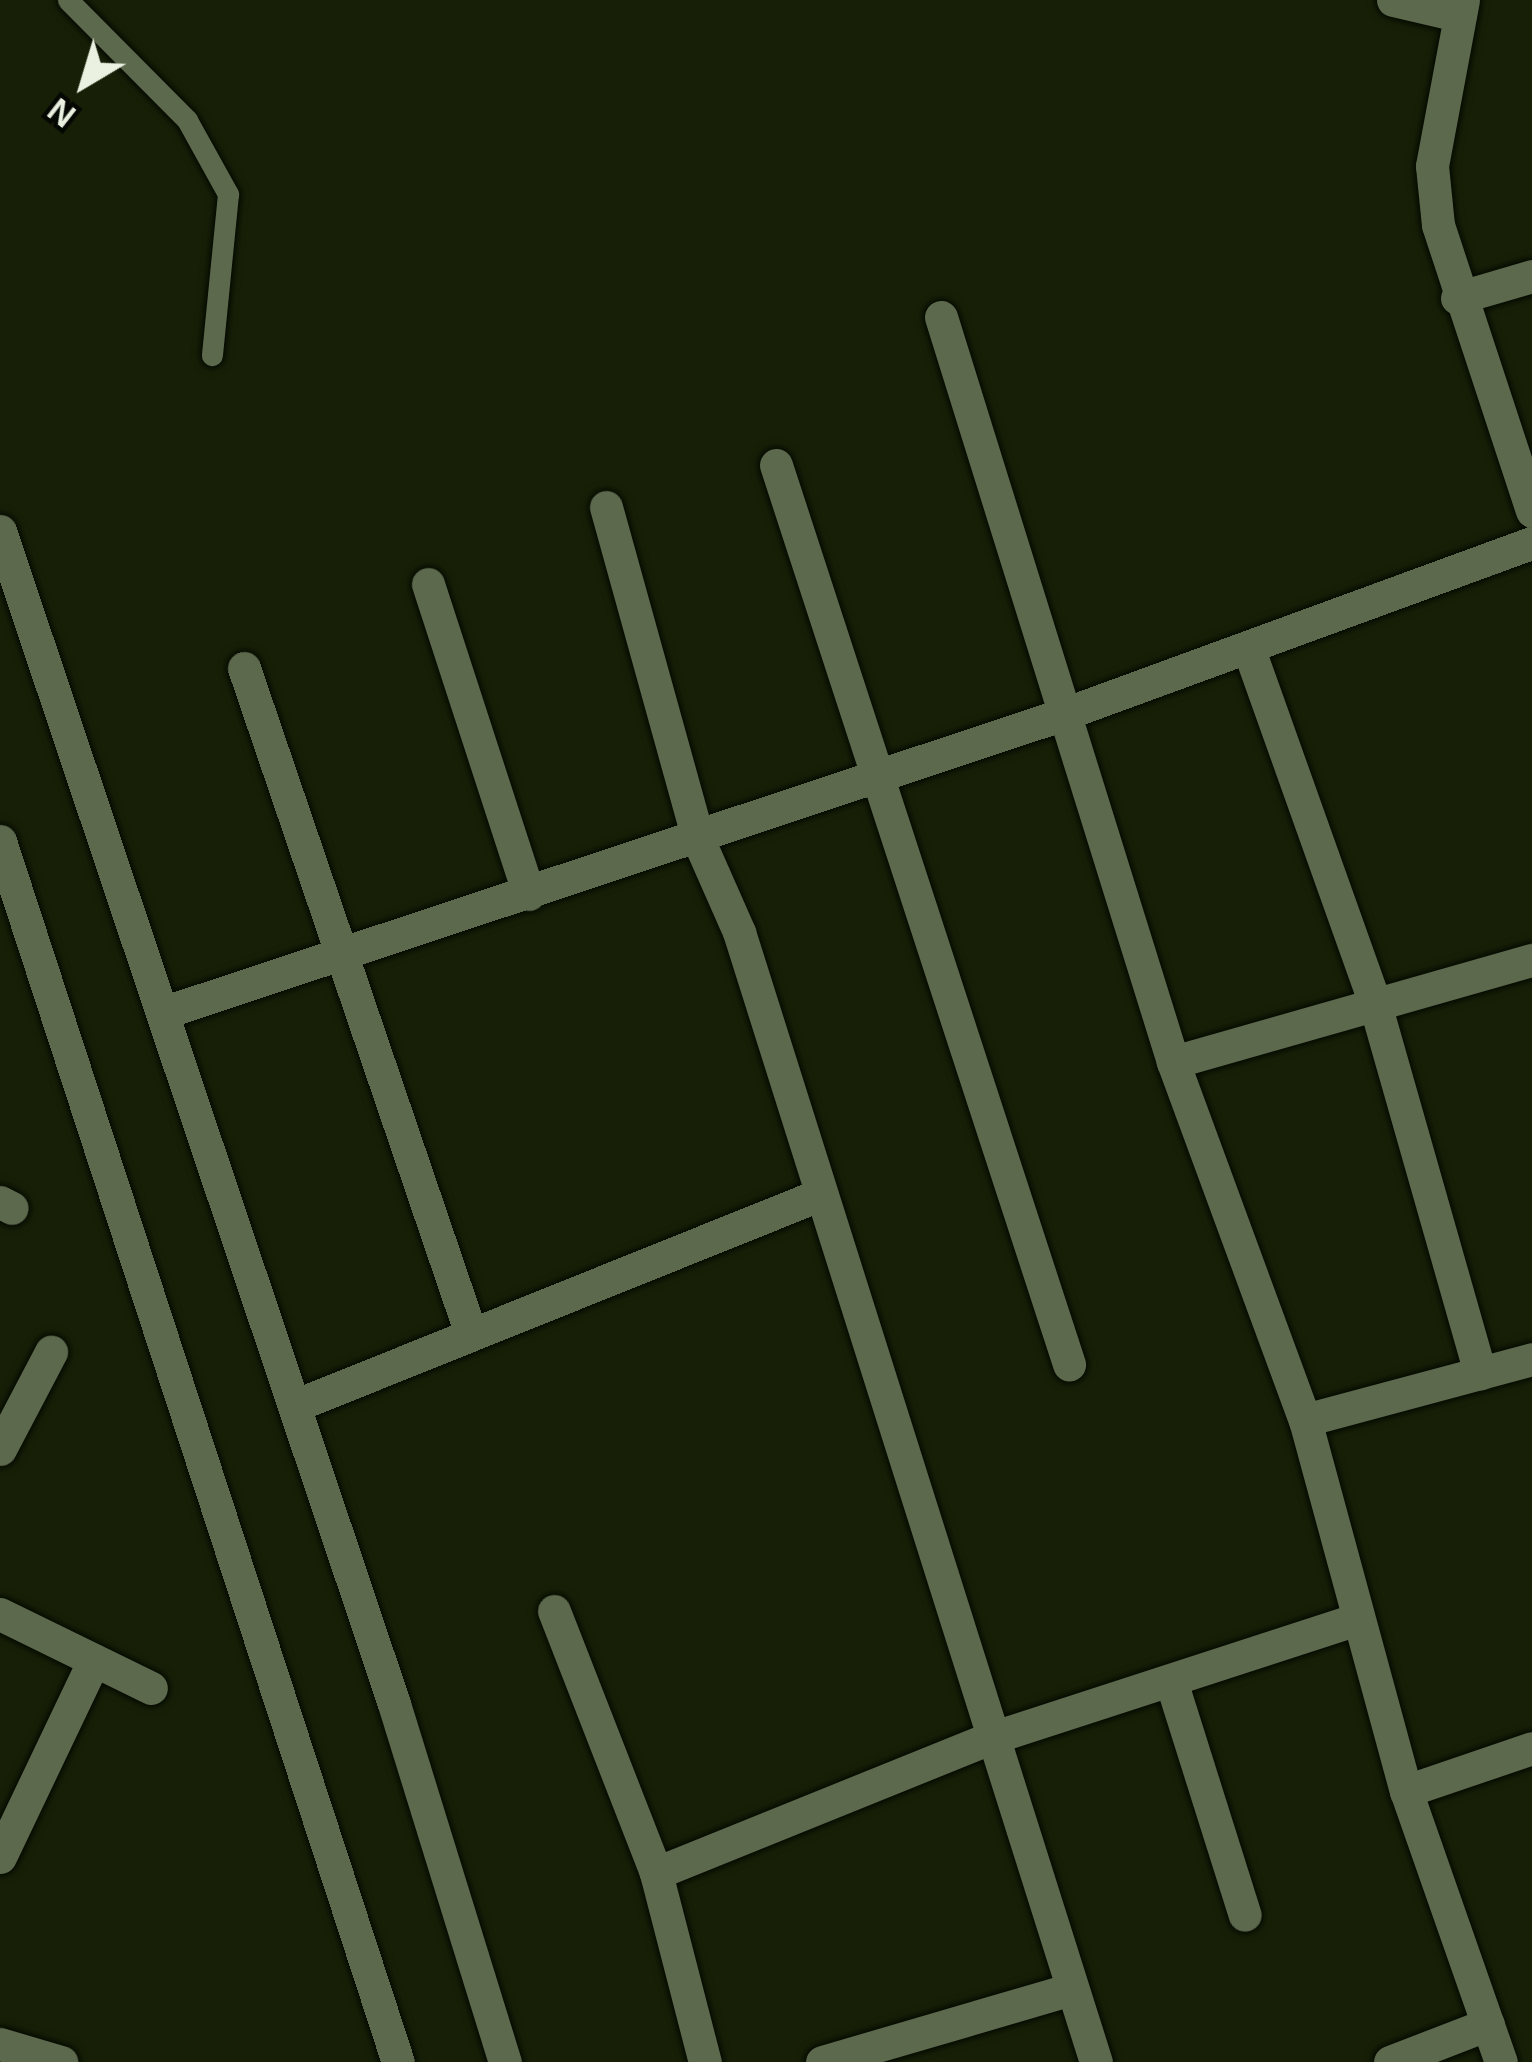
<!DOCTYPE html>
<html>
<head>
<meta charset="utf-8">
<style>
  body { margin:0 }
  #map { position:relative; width:1532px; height:2062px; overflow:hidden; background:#172007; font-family:Helvetica,sans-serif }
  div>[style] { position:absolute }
  .roads { filter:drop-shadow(0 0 3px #040900) drop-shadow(0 0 3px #040900) }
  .service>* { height:21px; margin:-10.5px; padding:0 10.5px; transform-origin:10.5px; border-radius:10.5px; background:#5d694d }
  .minor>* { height:33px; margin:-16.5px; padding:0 16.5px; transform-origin:16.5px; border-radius:16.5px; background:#5d694d }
  .secondary>* { height:33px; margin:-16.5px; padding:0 16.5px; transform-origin:16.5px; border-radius:16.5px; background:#5d694d }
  span { translate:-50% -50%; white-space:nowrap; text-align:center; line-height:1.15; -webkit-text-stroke:9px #050802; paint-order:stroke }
  .north { position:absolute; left:24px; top:24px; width:120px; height:120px; -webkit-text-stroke:9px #050802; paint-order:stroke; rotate:218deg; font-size:33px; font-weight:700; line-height:48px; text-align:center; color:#eaf1e1 }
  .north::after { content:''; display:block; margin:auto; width:42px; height:54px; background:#eaf1e1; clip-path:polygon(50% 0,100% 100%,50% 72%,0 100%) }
</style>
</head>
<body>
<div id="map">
  <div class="roads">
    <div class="service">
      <div style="left:68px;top:0;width:169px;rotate:45.2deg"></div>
      <div style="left:187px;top:120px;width:85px;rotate:61deg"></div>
      <div style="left:228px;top:194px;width:162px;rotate:95.7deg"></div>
    </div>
    <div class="minor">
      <div style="left:1393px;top:0;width:67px;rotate:13deg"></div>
      <div style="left:1463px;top:0;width:169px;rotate:100.6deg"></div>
      <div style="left:1432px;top:166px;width:59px;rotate:84.2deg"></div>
      <div style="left:1438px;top:225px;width:301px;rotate:71.8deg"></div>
      <div style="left:1457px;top:298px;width:78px;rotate:-16.3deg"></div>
      <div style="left:941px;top:317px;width:780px;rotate:72.7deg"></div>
      <div style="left:1173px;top:1062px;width:382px;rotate:69.8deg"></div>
      <div style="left:1305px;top:1420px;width:385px;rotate:74.8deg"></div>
      <div style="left:1406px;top:1791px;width:287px;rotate:70.7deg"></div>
      <div style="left:776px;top:465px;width:946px;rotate:71.95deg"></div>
      <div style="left:606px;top:507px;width:345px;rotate:74.5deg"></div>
      <div style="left:698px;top:839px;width:102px;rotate:66.2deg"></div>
      <div style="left:739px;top:932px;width:1185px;rotate:72.47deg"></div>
      <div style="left:428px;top:584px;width:326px;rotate:72deg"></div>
      <div style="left:1248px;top:647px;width:379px;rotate:70.4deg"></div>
      <div style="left:1375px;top:1004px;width:384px;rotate:74.1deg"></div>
      <div style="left:244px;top:668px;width:704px;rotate:71.18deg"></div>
      <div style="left:162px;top:1013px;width:950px;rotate:-18.34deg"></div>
      <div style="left:1064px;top:714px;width:498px;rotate:-20.1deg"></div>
      <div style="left:1173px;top:1062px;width:373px;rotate:-15.9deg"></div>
      <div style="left:0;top:1202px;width:13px;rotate:27deg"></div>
      <div style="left:294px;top:1406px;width:566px;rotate:-21.9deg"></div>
      <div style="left:1305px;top:1420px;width:235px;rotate:-15deg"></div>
      <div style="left:0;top:1449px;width:110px;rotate:-62.3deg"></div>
      <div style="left:554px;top:1611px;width:281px;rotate:68.7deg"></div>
      <div style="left:656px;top:1873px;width:195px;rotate:75.5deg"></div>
      <div style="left:0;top:1614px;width:168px;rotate:26.1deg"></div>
      <div style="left:1171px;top:1681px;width:245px;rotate:72.5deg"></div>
      <div style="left:1406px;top:1791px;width:133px;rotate:-18.8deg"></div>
      <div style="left:0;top:1857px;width:218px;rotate:-64.5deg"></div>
      <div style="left:656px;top:1873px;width:358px;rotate:-22deg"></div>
      <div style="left:988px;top:1739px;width:386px;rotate:-18deg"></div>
      <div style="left:0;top:2044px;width:64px;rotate:16.4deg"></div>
      <div style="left:822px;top:2062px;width:260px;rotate:-16.3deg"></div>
      <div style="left:1390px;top:2062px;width:105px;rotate:-21.2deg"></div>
    </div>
    <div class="secondary">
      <div style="left:0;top:531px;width:1237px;rotate:71.43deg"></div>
      <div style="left:394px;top:1704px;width:375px;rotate:72.8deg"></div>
      <div style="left:0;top:841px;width:1284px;rotate:71.95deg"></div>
    </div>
  </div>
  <div class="north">N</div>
</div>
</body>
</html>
